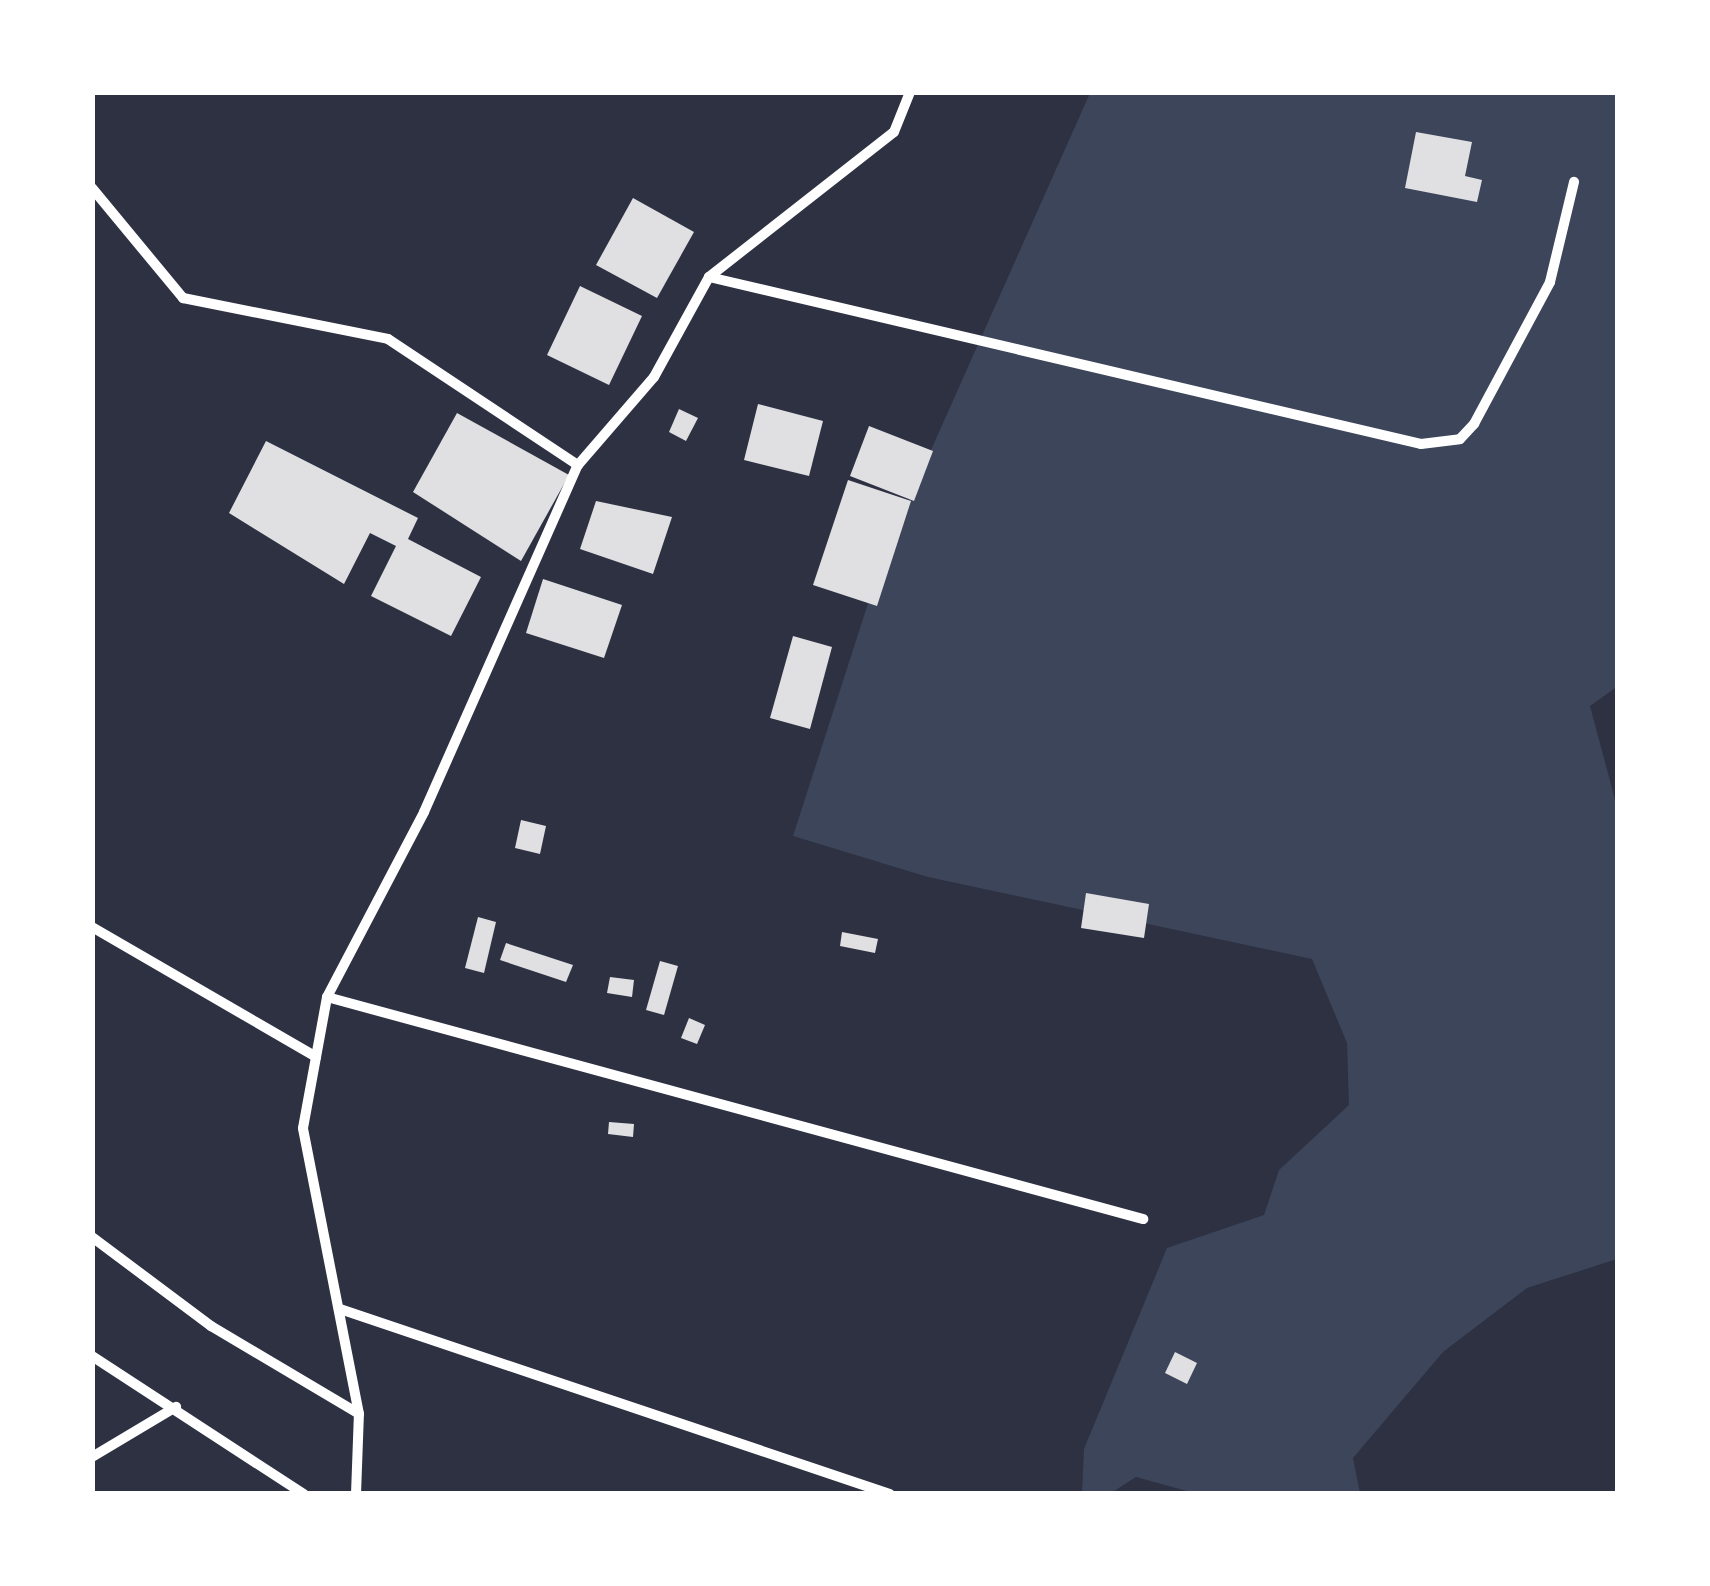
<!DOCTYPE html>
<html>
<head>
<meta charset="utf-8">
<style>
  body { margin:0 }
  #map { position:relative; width:1710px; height:1586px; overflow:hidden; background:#2d3142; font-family:"Varela Round",sans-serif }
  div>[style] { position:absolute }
  .green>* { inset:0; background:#3c4559 }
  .building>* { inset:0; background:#e0e0e3 }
  .minor>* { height:10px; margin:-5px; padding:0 5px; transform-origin:5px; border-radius:5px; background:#fff }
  span { translate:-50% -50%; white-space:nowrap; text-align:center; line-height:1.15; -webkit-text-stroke:10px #fff; paint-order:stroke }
  .frame { position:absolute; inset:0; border:95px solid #fff; pointer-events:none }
</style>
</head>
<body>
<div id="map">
  <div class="green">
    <div style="clip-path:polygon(1090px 93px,1617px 93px,1618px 686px,1590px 706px,1617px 807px,1617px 1259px,1527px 1288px,1443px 1352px,1353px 1458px,1360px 1493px,1194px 1493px,1136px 1477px,1111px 1493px,1082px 1493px,1084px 1449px,1167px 1248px,1264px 1215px,1279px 1170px,1349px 1105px,1347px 1043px,1312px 959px,928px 877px,793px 836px,882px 560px)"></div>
  </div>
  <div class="building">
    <div style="clip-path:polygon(1416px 132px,1472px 142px,1465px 176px,1482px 180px,1477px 202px,1405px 188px)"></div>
    <div style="clip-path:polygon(633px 198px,694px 232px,657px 298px,596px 265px)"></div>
    <div style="clip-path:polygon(580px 286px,642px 316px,609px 385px,547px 355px)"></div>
    <div style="clip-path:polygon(758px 404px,823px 421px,809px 476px,744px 460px)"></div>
    <div style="clip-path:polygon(679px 409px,698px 418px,686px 441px,669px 432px)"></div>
    <div style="clip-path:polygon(457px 413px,569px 475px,521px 561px,413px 492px)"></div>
    <div style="clip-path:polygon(869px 426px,933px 451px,914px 501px,850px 476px)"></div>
    <div style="clip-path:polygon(266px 441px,418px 518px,408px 539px,481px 577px,451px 636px,371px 596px,396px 546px,370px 533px,344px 584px,229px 513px)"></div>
    <div style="clip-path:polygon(848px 480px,911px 501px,877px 606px,813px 585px)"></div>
    <div style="clip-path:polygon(596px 501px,672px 517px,653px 574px,580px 549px)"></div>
    <div style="clip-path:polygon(543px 579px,622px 605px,604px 658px,526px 633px)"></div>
    <div style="clip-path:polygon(793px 636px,832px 647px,810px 729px,770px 718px)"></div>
    <div style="clip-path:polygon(521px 820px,546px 826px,540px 854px,515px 848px)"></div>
    <div style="clip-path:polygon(1086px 893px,1149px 904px,1144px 938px,1081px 928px)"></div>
    <div style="clip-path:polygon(478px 917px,496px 922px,484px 973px,465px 968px)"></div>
    <div style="clip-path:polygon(842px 932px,878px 939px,875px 953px,840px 946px)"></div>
    <div style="clip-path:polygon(506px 943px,573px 965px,566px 982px,500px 960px)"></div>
    <div style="clip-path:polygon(660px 961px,678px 966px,664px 1015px,646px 1010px)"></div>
    <div style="clip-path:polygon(610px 977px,634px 980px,632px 997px,607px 993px)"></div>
    <div style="clip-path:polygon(689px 1018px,705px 1025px,697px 1044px,681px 1038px)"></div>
    <div style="clip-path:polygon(609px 1122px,634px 1124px,633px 1137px,608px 1134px)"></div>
    <div style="clip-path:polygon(1175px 1352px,1197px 1363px,1187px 1384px,1165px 1373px)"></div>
  </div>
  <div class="minor">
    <div style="left:92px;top:188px;width:143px;rotate:50.4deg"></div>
    <div style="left:183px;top:298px;width:209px;rotate:11.3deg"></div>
    <div style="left:388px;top:339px;width:228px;rotate:33.6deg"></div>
    <div style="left:709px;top:277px;width:731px;rotate:13.2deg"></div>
    <div style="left:1421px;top:444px;width:39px;rotate:-7deg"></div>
    <div style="left:1460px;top:439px;width:21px;rotate:-47deg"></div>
    <div style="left:1474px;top:424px;width:161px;rotate:-61.8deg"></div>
    <div style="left:1550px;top:282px;width:103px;rotate:-76.5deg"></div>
    <div style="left:92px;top:927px;width:259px;rotate:30.1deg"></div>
    <div style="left:327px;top:997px;width:846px;rotate:15.22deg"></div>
    <div style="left:92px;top:1237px;width:149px;rotate:36.8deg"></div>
    <div style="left:211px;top:1326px;width:172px;rotate:30.7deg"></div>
    <div style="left:340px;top:1309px;width:580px;rotate:18.59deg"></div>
    <div style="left:92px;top:1356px;width:253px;rotate:33.1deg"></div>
    <div style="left:92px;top:1457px;width:98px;rotate:-30.8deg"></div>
    <div style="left:356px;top:1494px;width:80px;rotate:-87.9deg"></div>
    <div style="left:359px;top:1414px;width:291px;rotate:-101.1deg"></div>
    <div style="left:303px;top:1128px;width:133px;rotate:-79.6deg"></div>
    <div style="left:327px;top:997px;width:209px;rotate:-62.3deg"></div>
    <div style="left:424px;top:812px;width:380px;rotate:-66.1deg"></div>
    <div style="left:578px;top:465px;width:116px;rotate:-49.2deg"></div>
    <div style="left:654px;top:377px;width:114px;rotate:-61.2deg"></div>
    <div style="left:709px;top:277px;width:235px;rotate:-38.1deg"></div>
    <div style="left:894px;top:132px;width:43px;rotate:-68.2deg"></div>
  </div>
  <div class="frame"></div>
</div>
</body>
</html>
